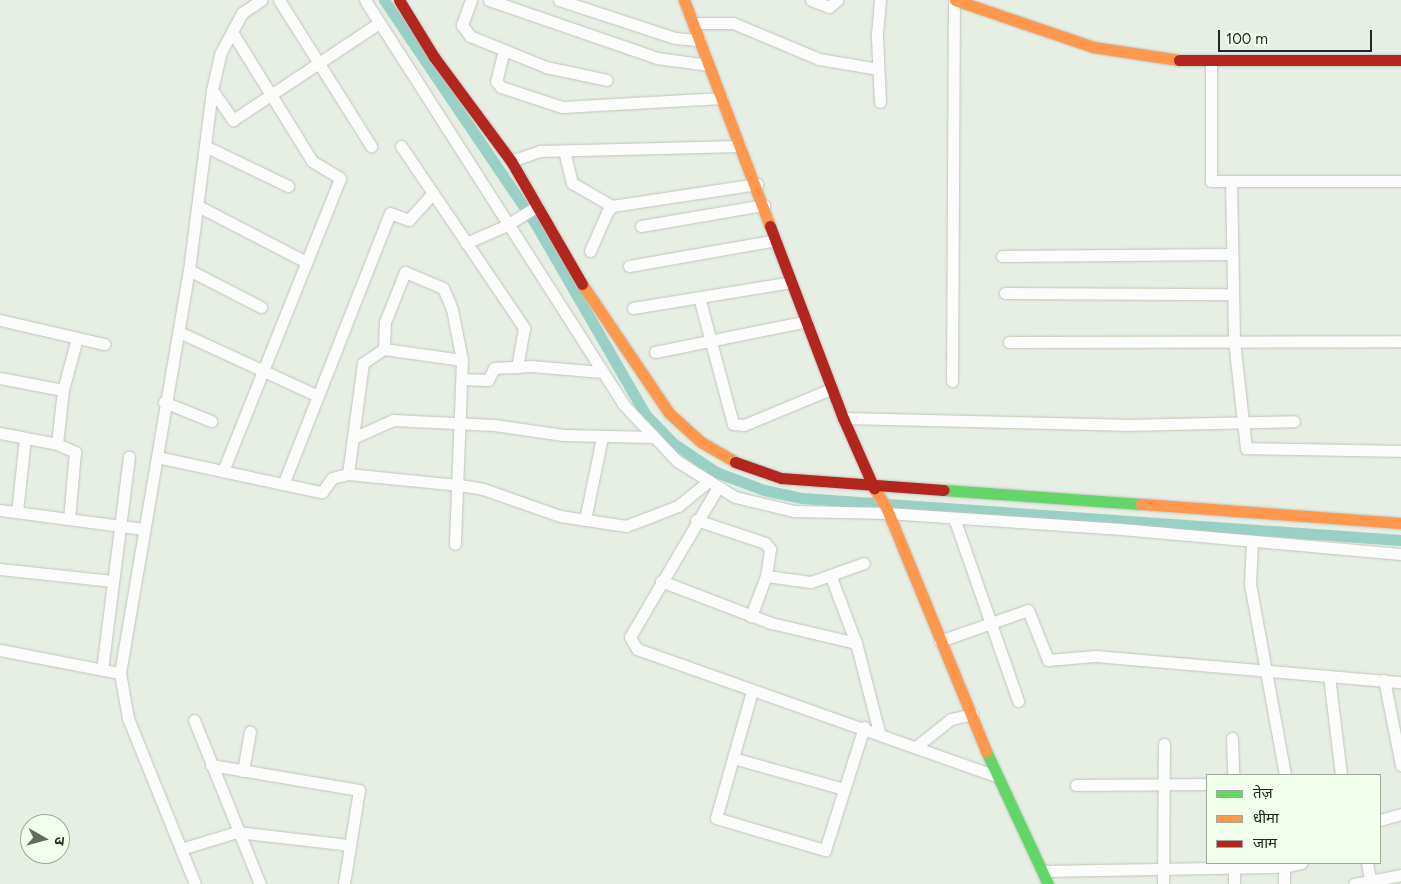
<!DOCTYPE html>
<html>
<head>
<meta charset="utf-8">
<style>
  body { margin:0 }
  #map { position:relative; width:1401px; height:884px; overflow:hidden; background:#e7eee4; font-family:Figtree,"Noto Sans Devanagari",sans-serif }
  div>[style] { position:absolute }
  .canal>* { height:11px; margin:-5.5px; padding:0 5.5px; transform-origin:5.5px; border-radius:5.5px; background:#99d0c5 }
  .roads { filter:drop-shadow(0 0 1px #bfc5bd) drop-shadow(0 0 1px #bfc5bd) }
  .street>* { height:11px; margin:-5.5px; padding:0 5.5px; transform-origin:5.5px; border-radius:5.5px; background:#fbfcfb }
  .fast>* { height:11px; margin:-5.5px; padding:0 5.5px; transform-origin:5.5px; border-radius:5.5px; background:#63d668 }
  .slow>* { height:11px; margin:-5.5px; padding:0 5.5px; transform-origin:5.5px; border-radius:5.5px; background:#ff974d }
  .jam>* { height:11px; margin:-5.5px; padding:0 5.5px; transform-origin:5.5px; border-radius:5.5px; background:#b3261e }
  span { translate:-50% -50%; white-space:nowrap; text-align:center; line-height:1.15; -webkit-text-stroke:4px #f2ffed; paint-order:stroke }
  .legend { position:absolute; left:1206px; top:774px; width:175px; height:90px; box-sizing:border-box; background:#f2ffed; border:1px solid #9ea89b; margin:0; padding:6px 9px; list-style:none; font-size:15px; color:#20251f }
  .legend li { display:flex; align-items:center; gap:10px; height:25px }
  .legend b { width:25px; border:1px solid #9ea89b }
  .north { position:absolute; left:20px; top:814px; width:50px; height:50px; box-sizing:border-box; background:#f2ffed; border:1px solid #9ea89b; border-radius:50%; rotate:97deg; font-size:14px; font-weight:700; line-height:20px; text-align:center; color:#20251f }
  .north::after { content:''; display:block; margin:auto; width:18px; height:22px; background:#666b64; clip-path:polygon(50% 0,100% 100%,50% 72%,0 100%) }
  .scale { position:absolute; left:1218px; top:30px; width:154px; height:22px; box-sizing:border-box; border:2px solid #20251f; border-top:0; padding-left:6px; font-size:15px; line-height:18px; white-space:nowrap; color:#20251f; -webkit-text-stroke:4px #f2ffed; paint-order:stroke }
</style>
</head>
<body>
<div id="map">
  <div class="canal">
    <div style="left:384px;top:0;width:269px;rotate:55.9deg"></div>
    <div style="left:535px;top:223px;width:222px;rotate:60deg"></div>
    <div style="left:646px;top:415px;width:39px;rotate:46deg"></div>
    <div style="left:673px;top:443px;width:52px;rotate:34deg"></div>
    <div style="left:716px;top:472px;width:51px;rotate:20.6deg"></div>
    <div style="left:764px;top:490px;width:39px;rotate:12deg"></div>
    <div style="left:802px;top:498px;width:600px;rotate:4.01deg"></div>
  </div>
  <div class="roads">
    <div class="street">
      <div style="left:279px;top:0;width:173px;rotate:57.8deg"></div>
      <div style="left:365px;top:0;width:479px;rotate:57.4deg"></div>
      <div style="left:623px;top:404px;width:79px;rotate:46.5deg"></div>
      <div style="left:677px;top:461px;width:68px;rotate:31.8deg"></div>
      <div style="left:735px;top:497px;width:61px;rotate:13.3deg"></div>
      <div style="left:794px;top:511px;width:94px;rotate:1.2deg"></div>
      <div style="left:888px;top:513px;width:234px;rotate:3.9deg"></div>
      <div style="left:1121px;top:529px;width:281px;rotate:5.1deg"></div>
      <div style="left:471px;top:0;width:27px;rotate:110deg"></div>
      <div style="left:462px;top:25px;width:14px;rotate:54deg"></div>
      <div style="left:470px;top:36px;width:82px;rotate:22.2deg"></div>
      <div style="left:546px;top:67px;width:62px;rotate:12deg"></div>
      <div style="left:489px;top:0;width:178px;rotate:19deg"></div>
      <div style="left:657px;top:58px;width:52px;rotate:7.7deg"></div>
      <div style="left:559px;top:0;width:122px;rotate:18.1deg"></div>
      <div style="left:675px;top:38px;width:25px;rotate:5deg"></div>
      <div style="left:811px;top:0;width:19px;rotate:21deg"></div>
      <div style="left:829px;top:7px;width:11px;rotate:-41deg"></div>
      <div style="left:880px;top:0;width:38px;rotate:95deg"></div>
      <div style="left:877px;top:38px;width:64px;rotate:87.3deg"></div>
      <div style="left:694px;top:23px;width:39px"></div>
      <div style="left:733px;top:23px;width:93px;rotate:22.7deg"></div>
      <div style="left:819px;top:59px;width:60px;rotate:9.6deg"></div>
      <div style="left:504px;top:50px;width:32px;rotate:104deg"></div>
      <div style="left:496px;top:81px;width:8px;rotate:50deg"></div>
      <div style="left:501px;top:87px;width:64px;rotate:18.2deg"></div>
      <div style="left:562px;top:107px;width:160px;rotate:-3.2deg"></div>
      <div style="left:1211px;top:60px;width:121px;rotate:90deg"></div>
      <div style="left:1211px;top:181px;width:190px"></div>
      <div style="left:212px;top:90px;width:37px;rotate:55deg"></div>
      <div style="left:233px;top:120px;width:175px;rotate:-33.6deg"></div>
      <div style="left:401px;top:146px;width:220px;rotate:55.9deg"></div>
      <div style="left:524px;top:328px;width:40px;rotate:100deg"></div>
      <div style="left:207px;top:147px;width:90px;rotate:25.7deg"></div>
      <div style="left:564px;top:151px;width:33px;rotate:76deg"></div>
      <div style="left:572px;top:183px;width:46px;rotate:29.9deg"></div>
      <div style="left:511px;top:161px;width:31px;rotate:-19deg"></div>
      <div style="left:540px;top:151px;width:200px;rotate:-1.4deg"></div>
      <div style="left:1231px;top:181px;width:160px;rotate:88.9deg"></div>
      <div style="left:1234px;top:341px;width:108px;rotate:83.6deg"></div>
      <div style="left:1246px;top:448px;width:155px;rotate:1.1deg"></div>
      <div style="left:433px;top:193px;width:36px;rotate:132deg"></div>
      <div style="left:409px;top:220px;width:20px;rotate:-160deg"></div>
      <div style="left:390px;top:213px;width:291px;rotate:111.5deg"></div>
      <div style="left:283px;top:484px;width:40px;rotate:12deg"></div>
      <div style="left:322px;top:492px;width:17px;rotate:-54deg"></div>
      <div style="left:332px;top:478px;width:16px;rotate:-14deg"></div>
      <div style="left:348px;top:474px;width:112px;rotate:5.7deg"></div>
      <div style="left:459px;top:485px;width:24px;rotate:9deg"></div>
      <div style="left:483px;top:489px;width:82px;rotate:19.3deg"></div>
      <div style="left:560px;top:516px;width:67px;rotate:8.6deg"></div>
      <div style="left:626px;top:526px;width:56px;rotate:-21deg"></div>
      <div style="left:678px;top:506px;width:40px;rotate:-39deg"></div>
      <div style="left:198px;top:206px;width:122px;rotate:27.4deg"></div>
      <div style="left:641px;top:226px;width:125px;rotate:-9.7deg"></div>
      <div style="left:466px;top:243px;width:45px;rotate:-23.7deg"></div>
      <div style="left:507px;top:225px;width:36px;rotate:-32deg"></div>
      <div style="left:590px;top:251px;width:43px;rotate:-66.4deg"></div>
      <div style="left:607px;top:212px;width:8px;rotate:-50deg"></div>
      <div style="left:612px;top:206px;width:147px;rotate:-8.6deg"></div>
      <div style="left:1002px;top:256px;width:230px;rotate:-0.5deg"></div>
      <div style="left:629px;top:266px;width:149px;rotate:-10deg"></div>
      <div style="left:189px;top:270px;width:81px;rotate:27.2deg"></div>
      <div style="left:1005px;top:293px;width:228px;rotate:0.3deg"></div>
      <div style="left:699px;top:297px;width:131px;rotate:75deg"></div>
      <div style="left:733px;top:424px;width:11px;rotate:5deg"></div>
      <div style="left:744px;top:425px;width:94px;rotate:-22.5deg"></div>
      <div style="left:633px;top:308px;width:160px;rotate:-9.3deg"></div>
      <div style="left:0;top:320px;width:107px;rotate:13deg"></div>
      <div style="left:179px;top:332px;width:153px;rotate:24.7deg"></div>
      <div style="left:1009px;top:342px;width:392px;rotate:-0.1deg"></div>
      <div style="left:384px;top:349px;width:79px;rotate:8deg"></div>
      <div style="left:655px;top:352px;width:155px;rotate:-11.5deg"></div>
      <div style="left:0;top:378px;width:64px;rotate:10.8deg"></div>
      <div style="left:462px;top:379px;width:26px;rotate:2deg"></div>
      <div style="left:488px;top:380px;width:13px;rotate:-63deg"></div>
      <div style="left:494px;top:368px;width:37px;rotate:-3deg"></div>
      <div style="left:531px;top:366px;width:71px;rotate:4.8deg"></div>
      <div style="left:952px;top:381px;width:381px;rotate:-89.7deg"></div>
      <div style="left:164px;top:402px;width:51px;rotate:22deg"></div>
      <div style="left:843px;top:418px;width:281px;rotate:1.4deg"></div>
      <div style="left:1124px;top:425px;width:170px;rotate:-1.3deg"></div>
      <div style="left:0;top:433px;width:58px;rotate:10.9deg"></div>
      <div style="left:57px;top:444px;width:54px;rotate:-83.7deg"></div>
      <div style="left:63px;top:390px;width:54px;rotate:-74.9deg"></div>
      <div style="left:353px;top:438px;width:44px;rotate:-24.2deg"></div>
      <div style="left:393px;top:420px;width:101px;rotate:2.8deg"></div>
      <div style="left:494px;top:425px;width:70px;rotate:8.2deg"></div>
      <div style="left:563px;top:435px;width:91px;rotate:1.3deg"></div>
      <div style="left:57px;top:444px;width:20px;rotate:24deg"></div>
      <div style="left:75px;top:452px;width:67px;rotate:95.1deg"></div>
      <div style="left:157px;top:457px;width:129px;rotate:12.1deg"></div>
      <div style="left:223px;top:471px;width:315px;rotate:-68.2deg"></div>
      <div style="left:340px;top:178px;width:33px;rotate:-149deg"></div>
      <div style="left:312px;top:161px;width:152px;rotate:-121.8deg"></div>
      <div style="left:348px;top:474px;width:112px;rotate:-82.3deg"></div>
      <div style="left:363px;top:363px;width:25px;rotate:-34deg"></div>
      <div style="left:384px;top:349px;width:27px;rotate:-88deg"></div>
      <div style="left:385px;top:322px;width:54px;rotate:-68.2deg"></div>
      <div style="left:405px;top:272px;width:41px;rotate:22.8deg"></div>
      <div style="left:443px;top:288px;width:23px;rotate:67deg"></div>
      <div style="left:452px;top:309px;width:52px;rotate:78.9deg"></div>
      <div style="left:462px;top:360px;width:184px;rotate:92.2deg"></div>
      <div style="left:718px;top:487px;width:174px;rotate:120.4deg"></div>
      <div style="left:630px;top:637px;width:14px;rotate:60deg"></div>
      <div style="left:637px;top:649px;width:381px;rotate:19.5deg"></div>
      <div style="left:0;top:510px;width:145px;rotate:7.5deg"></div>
      <div style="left:17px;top:512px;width:74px;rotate:-83.8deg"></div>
      <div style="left:954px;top:518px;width:194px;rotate:70.7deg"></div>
      <div style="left:585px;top:520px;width:85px;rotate:-78.4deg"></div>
      <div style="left:696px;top:520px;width:73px;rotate:18.4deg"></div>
      <div style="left:765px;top:543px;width:8px;rotate:50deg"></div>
      <div style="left:770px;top:549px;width:27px;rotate:98deg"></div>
      <div style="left:766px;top:576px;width:43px;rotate:110.6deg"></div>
      <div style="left:1252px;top:542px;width:42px;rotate:92.7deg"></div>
      <div style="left:1250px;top:584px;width:194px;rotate:79.6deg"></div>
      <div style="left:0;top:569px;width:113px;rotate:6.1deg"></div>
      <div style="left:766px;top:576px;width:45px;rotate:7.6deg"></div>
      <div style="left:811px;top:582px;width:56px;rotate:-19.7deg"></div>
      <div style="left:831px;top:577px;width:71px;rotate:69.3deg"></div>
      <div style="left:856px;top:643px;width:92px;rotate:75.5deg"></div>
      <div style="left:661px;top:581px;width:118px;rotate:20.9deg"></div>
      <div style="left:771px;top:623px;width:87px;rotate:13.2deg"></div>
      <div style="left:940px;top:641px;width:93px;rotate:-19.4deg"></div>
      <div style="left:1028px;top:610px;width:54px;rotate:68.2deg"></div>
      <div style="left:1048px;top:660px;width:47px;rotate:-4.9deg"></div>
      <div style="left:1095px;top:656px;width:307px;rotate:4.9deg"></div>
      <div style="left:0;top:650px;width:122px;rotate:10.9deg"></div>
      <div style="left:102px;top:670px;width:215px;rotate:-82.8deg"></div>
      <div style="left:1329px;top:676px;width:100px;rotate:83.1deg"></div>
      <div style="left:1384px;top:680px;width:87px;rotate:78.7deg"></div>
      <div style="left:752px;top:691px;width:132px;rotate:105.8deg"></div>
      <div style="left:716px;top:818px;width:114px;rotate:16.4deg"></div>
      <div style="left:825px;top:850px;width:129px;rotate:-72.4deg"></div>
      <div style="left:194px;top:720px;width:177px;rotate:68.1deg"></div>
      <div style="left:1232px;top:738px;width:37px;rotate:88deg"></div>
      <div style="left:917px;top:746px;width:43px;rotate:-38.5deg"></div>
      <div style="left:951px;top:719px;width:22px;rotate:-13deg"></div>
      <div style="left:733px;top:758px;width:115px;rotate:15.6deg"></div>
      <div style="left:211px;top:765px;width:150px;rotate:9.6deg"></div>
      <div style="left:359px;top:790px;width:95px;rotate:99.1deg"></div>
      <div style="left:243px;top:771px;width:40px;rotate:-80deg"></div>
      <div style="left:1076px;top:785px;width:131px;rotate:-0.4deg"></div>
      <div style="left:1380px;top:820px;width:22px;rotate:-16deg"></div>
      <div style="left:181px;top:849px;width:59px;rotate:-16.9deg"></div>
      <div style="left:237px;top:832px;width:114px;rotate:6.6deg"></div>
      <div style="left:1234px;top:863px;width:21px;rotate:90deg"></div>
      <div style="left:1284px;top:863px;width:4px;rotate:90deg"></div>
      <div style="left:1284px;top:867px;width:18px;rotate:-13deg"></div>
      <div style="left:1367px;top:863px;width:21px;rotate:79deg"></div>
      <div style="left:1043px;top:871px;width:241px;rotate:-1deg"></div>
      <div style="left:1284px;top:867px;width:17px;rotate:90deg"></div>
      <div style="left:195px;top:884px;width:179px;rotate:-112deg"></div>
      <div style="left:128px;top:718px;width:46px;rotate:-100.1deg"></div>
      <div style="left:120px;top:673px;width:409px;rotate:-80.3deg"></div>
      <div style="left:189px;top:270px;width:181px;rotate:-82.7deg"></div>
      <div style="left:212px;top:90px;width:37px;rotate:-77deg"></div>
      <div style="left:220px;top:54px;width:47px;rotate:-61.8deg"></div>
      <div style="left:242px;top:13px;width:23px;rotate:-34deg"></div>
      <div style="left:1163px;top:884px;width:140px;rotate:-89.6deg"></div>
      <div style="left:1354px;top:884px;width:48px;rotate:-10.8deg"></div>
    </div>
    <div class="fast">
      <div style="left:944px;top:490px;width:197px;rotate:4.1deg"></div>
      <div style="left:986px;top:751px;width:147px;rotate:65deg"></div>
    </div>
    <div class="slow">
      <div style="left:684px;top:0;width:242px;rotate:69.2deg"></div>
      <div style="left:955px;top:0;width:146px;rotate:18.8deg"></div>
      <div style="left:1093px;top:47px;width:87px;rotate:8.6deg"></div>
      <div style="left:582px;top:284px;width:156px;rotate:56deg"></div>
      <div style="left:669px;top:413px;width:43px;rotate:42.2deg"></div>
      <div style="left:701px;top:442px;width:39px;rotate:30deg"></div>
      <div style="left:874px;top:488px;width:22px;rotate:58deg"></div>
      <div style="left:886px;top:507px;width:264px;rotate:67.7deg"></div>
      <div style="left:1141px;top:504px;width:261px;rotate:4.2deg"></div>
    </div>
    <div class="jam">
      <div style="left:399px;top:0;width:67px;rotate:58.4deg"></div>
      <div style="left:434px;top:57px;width:129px;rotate:53.5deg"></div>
      <div style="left:511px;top:161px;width:142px;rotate:60deg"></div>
      <div style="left:1179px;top:60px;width:222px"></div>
      <div style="left:770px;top:226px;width:205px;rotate:69.2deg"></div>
      <div style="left:843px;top:418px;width:77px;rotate:66.1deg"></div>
      <div style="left:735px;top:462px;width:49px;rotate:19.2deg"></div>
      <div style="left:781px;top:478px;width:163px;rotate:4.2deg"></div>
    </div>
  </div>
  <ul class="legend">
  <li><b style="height:6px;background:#63d668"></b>तेज़</li>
  <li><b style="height:6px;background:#ff974d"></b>धीमा</li>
  <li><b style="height:6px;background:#b3261e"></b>जाम</li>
  </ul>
  <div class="north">उ</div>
  <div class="scale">100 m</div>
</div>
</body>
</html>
